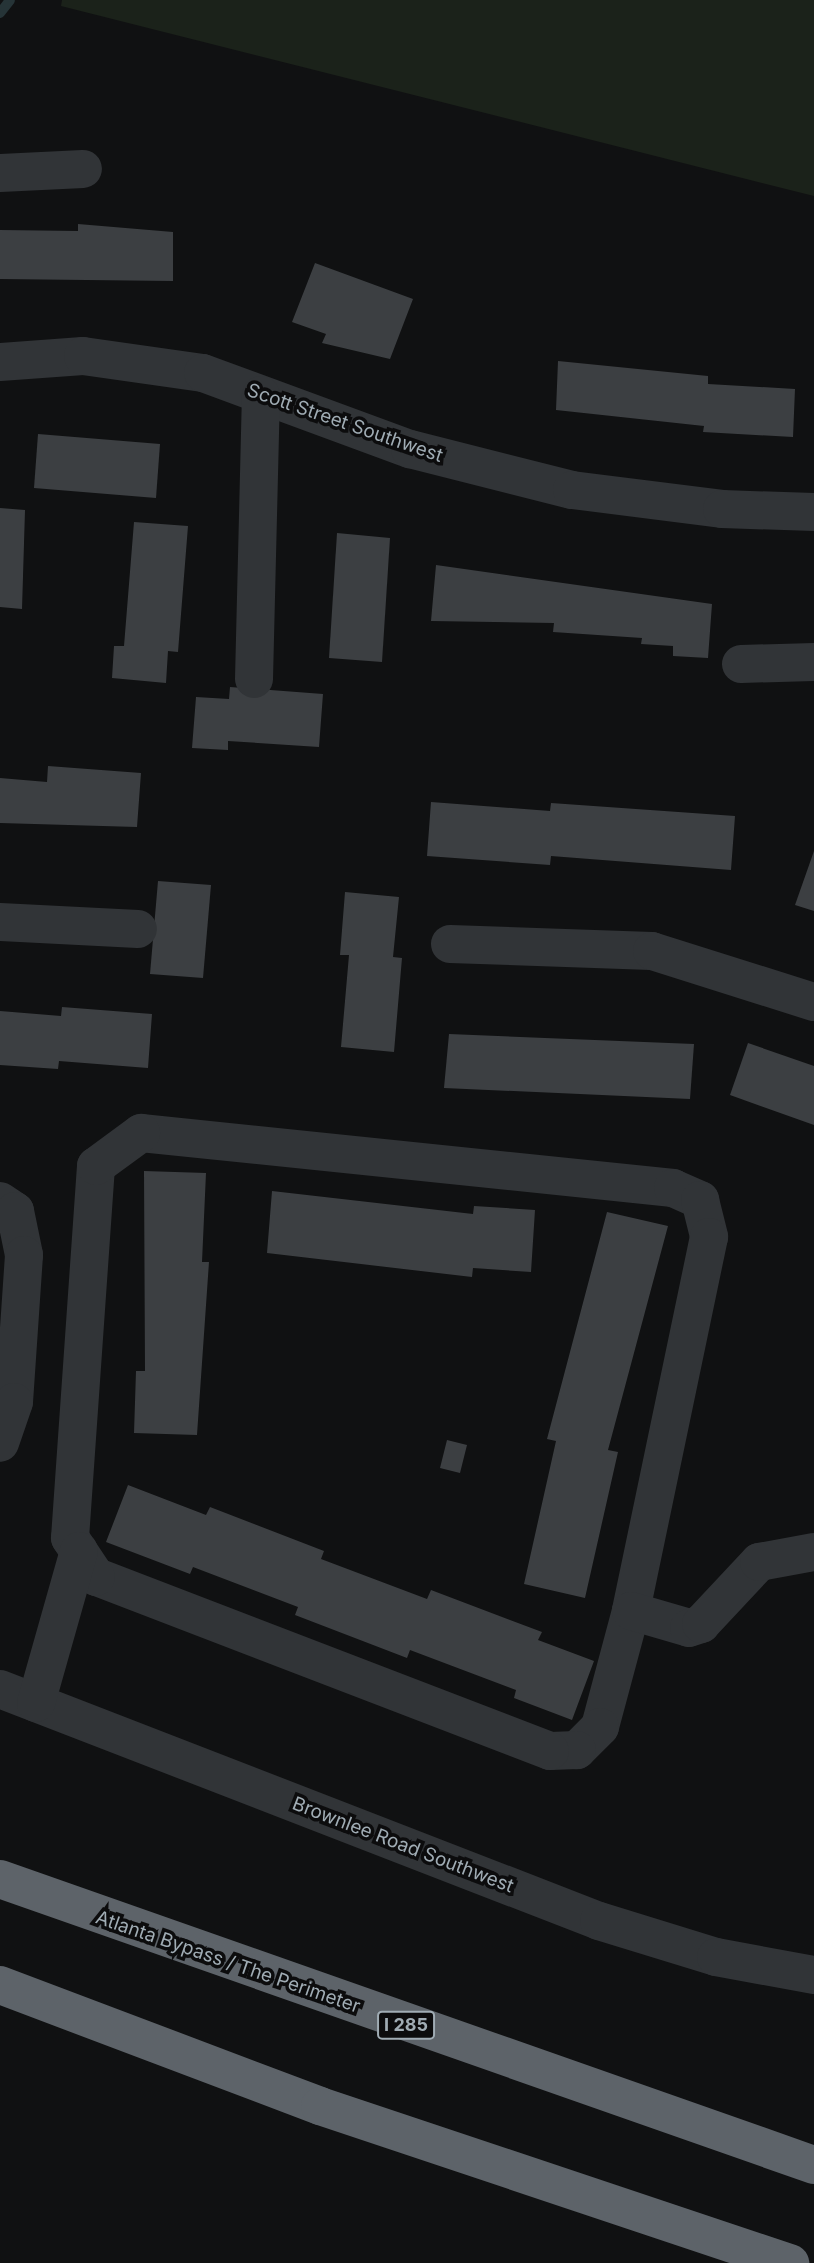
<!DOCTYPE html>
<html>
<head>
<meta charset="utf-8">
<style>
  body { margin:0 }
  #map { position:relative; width:814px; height:2263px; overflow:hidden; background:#101112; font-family:Inter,sans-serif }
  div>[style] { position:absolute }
  .green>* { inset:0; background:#1b221a }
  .stream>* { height:10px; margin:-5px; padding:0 5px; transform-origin:5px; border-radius:5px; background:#263437 }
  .building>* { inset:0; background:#3c3f42 }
  .minor>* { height:38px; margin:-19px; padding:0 19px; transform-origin:19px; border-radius:19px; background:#313437 }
  .highway>* { height:38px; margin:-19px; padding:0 19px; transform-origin:19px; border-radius:19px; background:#5d6369 }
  span { translate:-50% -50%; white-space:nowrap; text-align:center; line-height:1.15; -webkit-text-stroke:7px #0c0c0d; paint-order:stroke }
  .shield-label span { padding:2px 5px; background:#0c0c0d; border:2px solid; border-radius:5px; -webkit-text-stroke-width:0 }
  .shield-label { font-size:18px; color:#a0acb4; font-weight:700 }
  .street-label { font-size:19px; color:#a0acb4 }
</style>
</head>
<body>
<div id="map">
  <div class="green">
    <div style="clip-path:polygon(62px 0,814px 0,814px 196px,61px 6px)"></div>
  </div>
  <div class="stream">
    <div style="left:0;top:13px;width:16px;rotate:-52deg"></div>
  </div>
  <div class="building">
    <div style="clip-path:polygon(78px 224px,173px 232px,173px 281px,0 279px,0 230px,78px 231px)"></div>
    <div style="clip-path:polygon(315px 263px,413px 299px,390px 359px,322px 343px,326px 334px,292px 322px)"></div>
    <div style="clip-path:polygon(558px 361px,708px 376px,708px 384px,795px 389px,793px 437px,703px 432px,704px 426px,556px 410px)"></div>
    <div style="clip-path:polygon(38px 434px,160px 444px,156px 498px,34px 488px)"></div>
    <div style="clip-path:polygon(0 508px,25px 510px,22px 609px,0 607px)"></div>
    <div style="clip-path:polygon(134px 522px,188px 526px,178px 652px,168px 651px,166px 683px,112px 678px,114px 646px,124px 646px)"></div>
    <div style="clip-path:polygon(337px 533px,390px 538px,382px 662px,329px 658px)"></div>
    <div style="clip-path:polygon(436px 565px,712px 604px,708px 658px,673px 656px,673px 646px,641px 644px,642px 638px,553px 632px,554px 623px,431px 621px)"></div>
    <div style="clip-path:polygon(230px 687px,323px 694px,319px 747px,228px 741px,228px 750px,192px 748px,196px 697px,229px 699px)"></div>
    <div style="clip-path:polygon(48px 766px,141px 773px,137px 827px,0 823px,0 778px,47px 782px)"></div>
    <div style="clip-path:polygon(431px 802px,550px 811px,551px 803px,735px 816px,731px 870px,551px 856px,550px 865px,427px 856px)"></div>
    <div style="clip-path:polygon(814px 851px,814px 911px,795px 905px)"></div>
    <div style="clip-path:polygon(158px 881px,211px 885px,203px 978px,150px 974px)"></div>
    <div style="clip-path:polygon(345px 892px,399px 897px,393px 957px,402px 958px,394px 1052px,341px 1047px,349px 955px,340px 955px)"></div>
    <div style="clip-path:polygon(62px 1007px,152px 1014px,148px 1068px,59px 1061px,58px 1069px,0 1065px,0 1011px,61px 1016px)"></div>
    <div style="clip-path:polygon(449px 1034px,694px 1044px,690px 1099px,444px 1088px)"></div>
    <div style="clip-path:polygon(748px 1043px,814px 1066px,814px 1125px,730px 1095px)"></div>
    <div style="clip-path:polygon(144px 1171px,206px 1173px,202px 1262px,209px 1262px,197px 1435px,134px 1433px,136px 1371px,145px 1371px)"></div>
    <div style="clip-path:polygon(272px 1191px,473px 1214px,474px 1206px,535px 1210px,531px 1272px,473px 1268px,472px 1277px,267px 1253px)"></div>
    <div style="clip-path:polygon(607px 1212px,668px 1226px,608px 1450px,618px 1452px,585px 1598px,524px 1584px,556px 1441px,547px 1439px)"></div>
    <div style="clip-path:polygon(447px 1440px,467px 1445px,460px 1473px,440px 1468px)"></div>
    <div style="clip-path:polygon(128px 1485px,206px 1515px,210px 1507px,324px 1551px,321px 1559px,427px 1599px,431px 1590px,542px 1632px,538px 1640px,594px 1661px,572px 1720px,514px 1698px,516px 1690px,410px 1650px,407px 1658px,295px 1615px,298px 1607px,193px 1567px,190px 1574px,106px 1542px)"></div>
  </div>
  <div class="minor">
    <div style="left:0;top:173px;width:83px;rotate:-2.8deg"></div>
    <div style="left:0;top:362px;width:83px;rotate:-4.1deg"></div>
    <div style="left:83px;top:356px;width:121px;rotate:8.1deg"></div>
    <div style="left:203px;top:373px;width:221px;rotate:20.2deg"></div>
    <div style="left:410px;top:449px;width:167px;rotate:14.2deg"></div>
    <div style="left:572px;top:490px;width:151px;rotate:7.2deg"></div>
    <div style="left:722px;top:509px;width:92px;rotate:1.9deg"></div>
    <div style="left:741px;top:664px;width:73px;rotate:-1.6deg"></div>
    <div style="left:254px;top:679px;width:284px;rotate:-88.6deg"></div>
    <div style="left:0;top:922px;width:138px;rotate:2.9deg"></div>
    <div style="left:450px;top:944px;width:202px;rotate:2deg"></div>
    <div style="left:652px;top:951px;width:170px;rotate:17.5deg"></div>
    <div style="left:141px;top:1133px;width:535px;rotate:5.9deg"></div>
    <div style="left:673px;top:1188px;width:30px;rotate:24deg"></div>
    <div style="left:700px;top:1200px;width:38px;rotate:76deg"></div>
    <div style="left:709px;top:1237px;width:382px;rotate:101.8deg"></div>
    <div style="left:631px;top:1611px;width:120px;rotate:105deg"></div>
    <div style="left:600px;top:1727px;width:33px;rotate:135deg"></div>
    <div style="left:577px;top:1750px;width:27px;rotate:178deg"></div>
    <div style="left:550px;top:1751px;width:486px;rotate:-159deg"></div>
    <div style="left:96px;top:1577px;width:47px;rotate:-123.7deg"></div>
    <div style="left:70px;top:1538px;width:373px;rotate:-86deg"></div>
    <div style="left:96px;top:1166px;width:56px;rotate:-36.3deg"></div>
    <div style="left:0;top:1201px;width:18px;rotate:34deg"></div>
    <div style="left:15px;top:1211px;width:45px;rotate:78.4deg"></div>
    <div style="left:24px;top:1255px;width:147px;rotate:93.9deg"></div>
    <div style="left:14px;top:1402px;width:43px;rotate:108.9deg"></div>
    <div style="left:631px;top:1611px;width:60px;rotate:16.3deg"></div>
    <div style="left:689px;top:1628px;width:13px;rotate:-18deg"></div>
    <div style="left:701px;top:1624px;width:85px;rotate:-46.9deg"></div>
    <div style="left:759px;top:1562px;width:56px;rotate:-10.3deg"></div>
    <div style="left:0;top:1689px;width:642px;rotate:21.17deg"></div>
    <div style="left:599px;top:1921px;width:122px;rotate:17.1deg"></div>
    <div style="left:716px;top:1957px;width:100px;rotate:10.4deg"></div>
    <div style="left:36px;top:1703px;width:158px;rotate:-74.2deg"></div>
  </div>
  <div class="highway">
    <div style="left:0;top:1879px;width:863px;rotate:19.36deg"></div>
    <div style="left:0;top:1985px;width:342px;rotate:20.7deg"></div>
    <div style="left:320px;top:2106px;width:496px;rotate:18.5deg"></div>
  </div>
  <div class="shield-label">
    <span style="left:406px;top:2025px">I 285</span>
  </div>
  <div class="street-label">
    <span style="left:345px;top:423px;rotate:19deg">Scott Street Southwest</span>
    <span style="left:403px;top:1845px;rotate:21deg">Brownlee Road Southwest</span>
    <span style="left:228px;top:1962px;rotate:19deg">Atlanta Bypass / The Perimeter</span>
  </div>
</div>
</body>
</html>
